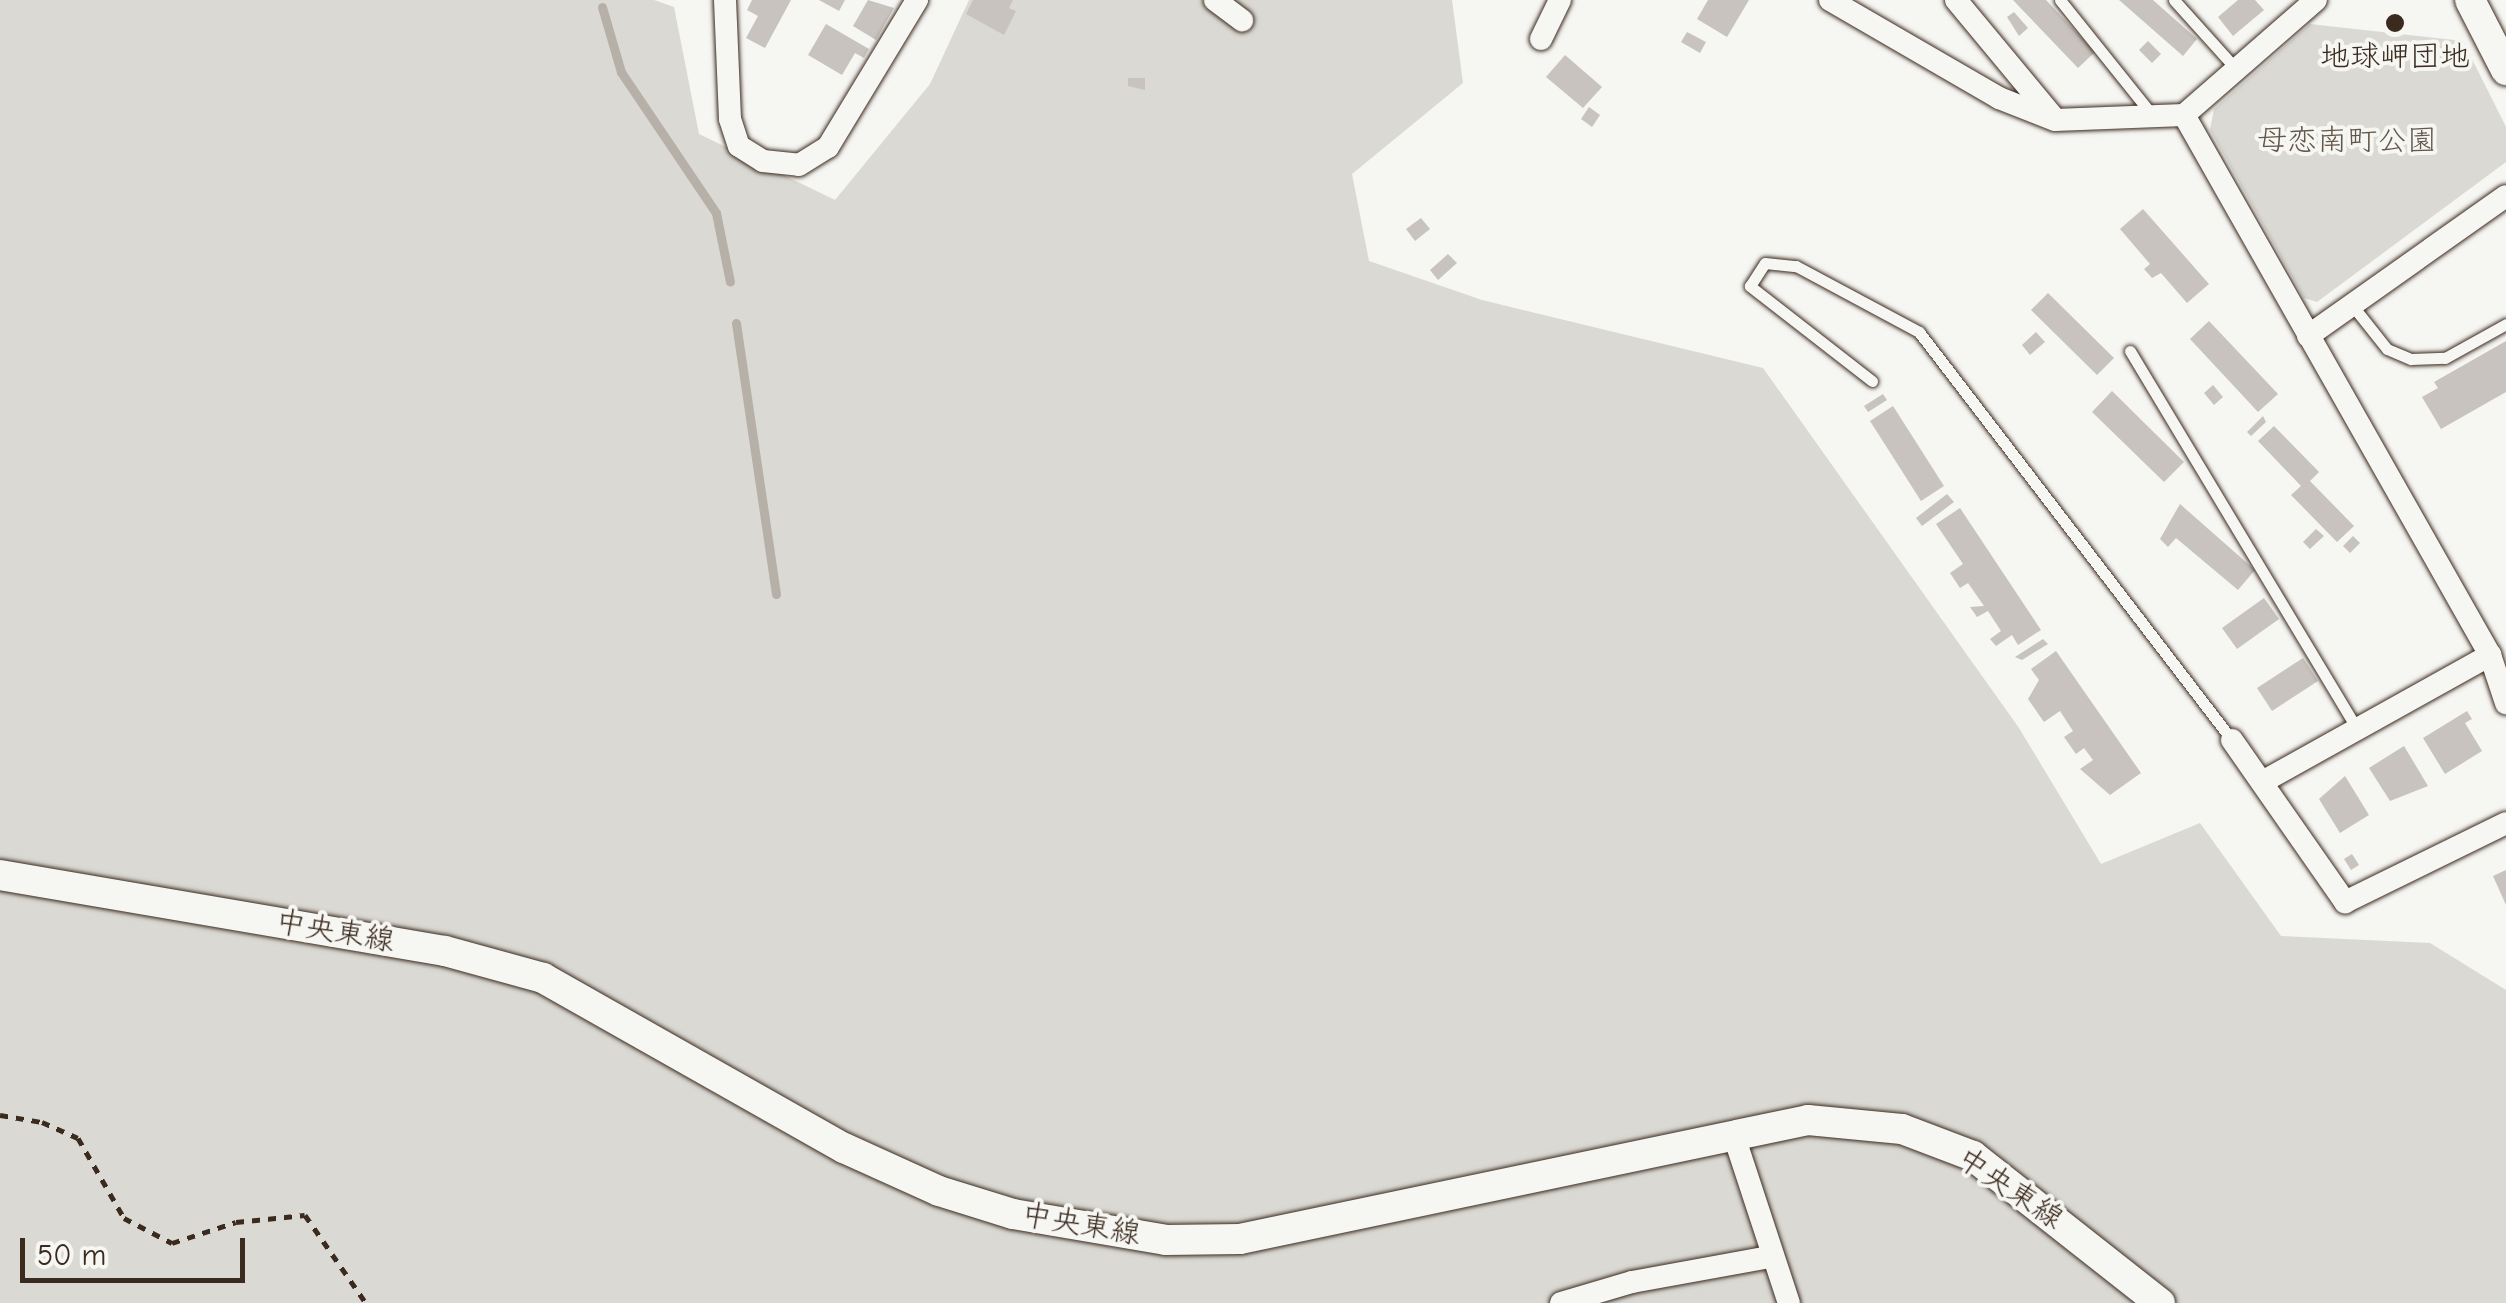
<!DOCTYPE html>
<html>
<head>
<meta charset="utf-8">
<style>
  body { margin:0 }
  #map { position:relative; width:2506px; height:1303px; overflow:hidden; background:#f6f6f2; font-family:"Comic Neue","Klee One",sans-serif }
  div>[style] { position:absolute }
  .green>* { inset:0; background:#dad9d3 }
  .stream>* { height:9px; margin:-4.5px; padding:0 4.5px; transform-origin:4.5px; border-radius:4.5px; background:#b6b0a9 }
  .building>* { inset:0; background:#c8c3be }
  .path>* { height:5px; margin-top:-2.5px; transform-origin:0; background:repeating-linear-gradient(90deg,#3b2a1e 0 8px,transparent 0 16px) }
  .roads { filter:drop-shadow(0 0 2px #3b2a1e) drop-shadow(0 0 2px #3b2a1e) }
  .service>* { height:11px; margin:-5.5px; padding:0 5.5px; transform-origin:5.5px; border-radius:5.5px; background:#f6f6f2 }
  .minor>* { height:22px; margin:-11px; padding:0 11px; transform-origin:11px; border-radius:11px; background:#f6f6f2 }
  .tertiary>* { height:30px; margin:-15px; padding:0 15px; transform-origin:15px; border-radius:15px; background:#f6f6f2 }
  .dots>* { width:28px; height:28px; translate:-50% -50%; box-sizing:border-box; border:5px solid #f6f6f2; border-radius:50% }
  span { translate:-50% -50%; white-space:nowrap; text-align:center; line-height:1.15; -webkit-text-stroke:8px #f6f6f2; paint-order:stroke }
  .poi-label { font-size:30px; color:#3b2a1e }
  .park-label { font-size:30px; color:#63564b }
  .street-label { font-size:30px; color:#3b2a1e }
  .scale { position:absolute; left:20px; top:1238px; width:225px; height:45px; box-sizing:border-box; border:5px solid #3b2a1e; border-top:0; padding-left:12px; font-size:30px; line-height:35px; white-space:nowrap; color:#3b2a1e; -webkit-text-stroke:8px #f6f6f2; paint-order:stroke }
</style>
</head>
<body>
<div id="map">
  <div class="green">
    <div style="clip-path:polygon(0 0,654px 0,674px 7px,699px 134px,835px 200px,930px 84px,969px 0,1452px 0,1463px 83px,1352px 174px,1369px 261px,1482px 300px,1763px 368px,2019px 728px,2101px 864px,2200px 823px,2281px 936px,2430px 943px,2506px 990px,2506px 1303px,0 1303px)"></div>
    <div style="clip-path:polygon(2310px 24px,2463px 41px,2506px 127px,2506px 162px,2317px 302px,2304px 298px,2210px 130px,2214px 109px)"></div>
  </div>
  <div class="stream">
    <div style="left:602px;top:7px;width:68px;rotate:73.7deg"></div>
    <div style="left:621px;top:72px;width:170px;rotate:56deg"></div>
    <div style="left:716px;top:213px;width:70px;rotate:78.5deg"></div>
    <div style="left:736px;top:323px;width:274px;rotate:81.6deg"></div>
  </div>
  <div class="building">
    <div style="clip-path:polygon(752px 0,791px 0,765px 48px,746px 38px,758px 16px,747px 10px)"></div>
    <div style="clip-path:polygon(819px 0,845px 0,839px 11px)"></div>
    <div style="clip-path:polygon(868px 0,894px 8px,876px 40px,853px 26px)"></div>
    <div style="clip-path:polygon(973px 0,1013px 0,1009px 8px,1016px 11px,1004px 35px,966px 14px)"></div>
    <div style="clip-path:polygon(1708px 0,1749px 0,1727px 37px,1697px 19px)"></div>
    <div style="clip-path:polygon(2013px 0,2046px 0,2095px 52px,2078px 68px)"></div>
    <div style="clip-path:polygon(2119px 0,2153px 0,2197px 39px,2183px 56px)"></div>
    <div style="clip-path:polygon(2238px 0,2255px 0,2264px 10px,2233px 36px,2218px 17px)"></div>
    <div style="clip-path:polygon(2014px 12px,2028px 28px,2019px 36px,2007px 17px)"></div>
    <div style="clip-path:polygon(826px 24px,869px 49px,864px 58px,855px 53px,842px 75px,808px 55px)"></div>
    <div style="clip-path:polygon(1687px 32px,1706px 42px,1700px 53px,1681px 42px)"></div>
    <div style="clip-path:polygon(2148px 41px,2161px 54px,2152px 63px,2139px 50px)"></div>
    <div style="clip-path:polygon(1565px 55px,1602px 87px,1583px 108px,1546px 77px)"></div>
    <div style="clip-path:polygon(1128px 78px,1145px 78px,1145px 90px,1128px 86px)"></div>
    <div style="clip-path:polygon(1589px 107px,1600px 115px,1592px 127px,1581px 119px)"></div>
    <div style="clip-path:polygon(2143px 209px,2209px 284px,2187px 303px,2161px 273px,2152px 278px,2144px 269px,2150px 264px,2120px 229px)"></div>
    <div style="clip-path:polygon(1421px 218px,1430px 229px,1415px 241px,1406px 229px)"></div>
    <div style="clip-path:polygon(1448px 254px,1457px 263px,1438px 280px,1430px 270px)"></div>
    <div style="clip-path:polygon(2048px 293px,2114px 358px,2097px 375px,2031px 310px)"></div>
    <div style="clip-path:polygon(2209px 321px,2278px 394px,2258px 412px,2190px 339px)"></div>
    <div style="clip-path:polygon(2036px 332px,2045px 342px,2030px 355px,2022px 345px)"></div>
    <div style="clip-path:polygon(2506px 341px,2506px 392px,2441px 429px,2422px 397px,2438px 388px,2434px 382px)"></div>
    <div style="clip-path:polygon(2213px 385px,2223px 397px,2214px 405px,2204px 393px)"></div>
    <div style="clip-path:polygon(2112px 391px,2184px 462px,2164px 482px,2092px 412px)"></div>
    <div style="clip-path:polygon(1883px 394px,1887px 400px,1868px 412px,1864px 406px)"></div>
    <div style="clip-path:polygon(1893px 406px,1944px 486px,1921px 501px,1870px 421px)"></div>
    <div style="clip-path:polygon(2263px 416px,2266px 422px,2251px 436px,2247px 432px)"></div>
    <div style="clip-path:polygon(2274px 426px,2319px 472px,2310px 481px,2354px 526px,2337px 542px,2291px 495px,2301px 486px,2258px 441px)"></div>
    <div style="clip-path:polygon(1947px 494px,1954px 502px,1922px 526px,1916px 518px)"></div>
    <div style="clip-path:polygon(2180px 504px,2255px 570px,2238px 590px,2176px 538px,2168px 547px,2160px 539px)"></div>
    <div style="clip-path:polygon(1960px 508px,2041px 630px,2018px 645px,2012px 635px,1996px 646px,1990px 639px,2001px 631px,1988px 611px,1977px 617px,1970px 607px,1984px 606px,1968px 583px,1960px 588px,1950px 573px,1963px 564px,1936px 524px)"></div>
    <div style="clip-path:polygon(2316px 529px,2324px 536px,2310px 549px,2303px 542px)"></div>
    <div style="clip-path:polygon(2353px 536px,2360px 543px,2350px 553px,2343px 546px)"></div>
    <div style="clip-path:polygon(2264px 598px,2279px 619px,2237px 649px,2222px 628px)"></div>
    <div style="clip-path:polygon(2043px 639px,2048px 644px,2022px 660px,2015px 657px)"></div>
    <div style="clip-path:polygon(2056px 651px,2141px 773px,2110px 795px,2080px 769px,2093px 760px,2084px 748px,2076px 754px,2064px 737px,2073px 731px,2060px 711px,2044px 722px,2028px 699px,2039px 680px,2031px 669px)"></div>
    <div style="clip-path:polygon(2303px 658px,2318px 681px,2272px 711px,2257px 688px)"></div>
    <div style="clip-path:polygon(2467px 711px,2472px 719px,2465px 723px,2482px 751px,2445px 774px,2423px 738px)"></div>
    <div style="clip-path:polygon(2404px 746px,2428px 786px,2390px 801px,2369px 768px)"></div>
    <div style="clip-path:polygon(2345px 776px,2369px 815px,2340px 833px,2319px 799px)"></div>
    <div style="clip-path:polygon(2352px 854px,2359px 865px,2351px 870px,2344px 859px)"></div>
    <div style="clip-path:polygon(2506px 870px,2506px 905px,2493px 876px)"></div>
  </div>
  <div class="path">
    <div style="left:0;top:1115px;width:43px;rotate:9.5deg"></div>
    <div style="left:42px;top:1122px;width:39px;rotate:24deg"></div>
    <div style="left:78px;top:1138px;width:92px;rotate:60.1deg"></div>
    <div style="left:124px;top:1218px;width:54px;rotate:27.5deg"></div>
    <div style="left:172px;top:1243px;width:67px;rotate:-18.2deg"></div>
    <div style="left:236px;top:1222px;width:69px;rotate:-5.8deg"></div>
    <div style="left:305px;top:1215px;width:107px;rotate:55.3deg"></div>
  </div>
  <div class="roads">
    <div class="service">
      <div style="left:2060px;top:0;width:149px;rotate:51.3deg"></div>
      <div style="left:2174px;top:0;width:94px;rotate:48deg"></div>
      <div style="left:2352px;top:305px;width:56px;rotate:51.5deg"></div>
      <div style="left:2387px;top:349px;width:26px;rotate:23deg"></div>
      <div style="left:2411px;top:359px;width:34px;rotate:-2deg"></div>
      <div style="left:2445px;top:358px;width:70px;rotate:-29.1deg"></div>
      <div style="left:2130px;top:351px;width:441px;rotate:59deg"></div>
      <div style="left:1872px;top:381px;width:155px;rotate:-142.1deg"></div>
      <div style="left:1750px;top:286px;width:27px;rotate:-57deg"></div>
      <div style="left:1765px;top:263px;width:31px;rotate:6deg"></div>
      <div style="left:1796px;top:266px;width:140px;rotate:28.2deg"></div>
      <div style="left:1919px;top:332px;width:514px;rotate:52.51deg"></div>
    </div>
    <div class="minor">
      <div style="left:725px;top:0;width:119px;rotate:87.6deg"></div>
      <div style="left:730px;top:119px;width:28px;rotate:72deg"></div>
      <div style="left:739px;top:146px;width:28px;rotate:32deg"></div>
      <div style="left:763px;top:161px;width:36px;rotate:6deg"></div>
      <div style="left:799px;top:165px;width:34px;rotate:-32deg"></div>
      <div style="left:828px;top:147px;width:172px;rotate:-58.8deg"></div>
      <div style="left:1215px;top:0;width:34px;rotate:37deg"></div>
      <div style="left:1830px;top:0;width:195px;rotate:30.1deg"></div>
      <div style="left:1999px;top:98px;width:60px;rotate:21.4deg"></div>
      <div style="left:2055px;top:120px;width:129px;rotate:-2.2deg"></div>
      <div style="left:2184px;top:115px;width:175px;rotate:-41.1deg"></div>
      <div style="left:1956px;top:0;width:152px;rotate:50.3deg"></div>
      <div style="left:1541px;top:39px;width:43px;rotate:-64deg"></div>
      <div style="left:2184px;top:115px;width:621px;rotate:60.46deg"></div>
      <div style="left:2490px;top:655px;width:51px;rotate:71.6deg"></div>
      <div style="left:2308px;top:336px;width:242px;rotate:-35.3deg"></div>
      <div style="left:2232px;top:740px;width:198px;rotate:55.1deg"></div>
      <div style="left:2345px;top:902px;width:179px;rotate:-26.1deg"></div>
      <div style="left:2264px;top:781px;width:259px;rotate:-29.1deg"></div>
      <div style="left:1733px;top:1133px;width:179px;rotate:71.8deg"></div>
      <div style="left:1561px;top:1303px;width:74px;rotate:-16.5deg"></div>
      <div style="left:1632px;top:1282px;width:139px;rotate:-10.3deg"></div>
    </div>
    <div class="tertiary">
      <div style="left:2470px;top:0;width:79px;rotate:62.8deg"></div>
      <div style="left:0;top:875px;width:451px;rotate:9.7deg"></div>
      <div style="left:445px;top:951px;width:102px;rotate:15.4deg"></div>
      <div style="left:543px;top:978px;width:346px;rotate:29.5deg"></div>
      <div style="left:844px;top:1148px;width:104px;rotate:24.4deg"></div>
      <div style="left:939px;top:1191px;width:77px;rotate:17.3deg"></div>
      <div style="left:1013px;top:1214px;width:155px;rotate:9.6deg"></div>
      <div style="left:1166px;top:1240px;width:74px;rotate:-0.8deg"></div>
      <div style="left:1240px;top:1239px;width:580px;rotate:-11.83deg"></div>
      <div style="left:1808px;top:1120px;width:94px;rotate:5.5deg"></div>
      <div style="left:1902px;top:1129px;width:76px;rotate:20.8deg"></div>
      <div style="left:1973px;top:1156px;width:238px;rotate:38.2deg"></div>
    </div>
  </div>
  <div class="dots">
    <div style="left:2395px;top:23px;background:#3b2a1e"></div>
  </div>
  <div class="poi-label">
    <span style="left:2395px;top:57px">地球岬団地</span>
  </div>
  <div class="park-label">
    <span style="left:2347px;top:141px">母恋南町公園</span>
  </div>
  <div class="street-label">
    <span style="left:335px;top:932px;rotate:10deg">中央東線</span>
    <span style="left:2010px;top:1189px;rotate:34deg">中央東線</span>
    <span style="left:1081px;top:1225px;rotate:10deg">中央東線</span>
  </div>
  <div class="scale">50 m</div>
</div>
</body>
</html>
